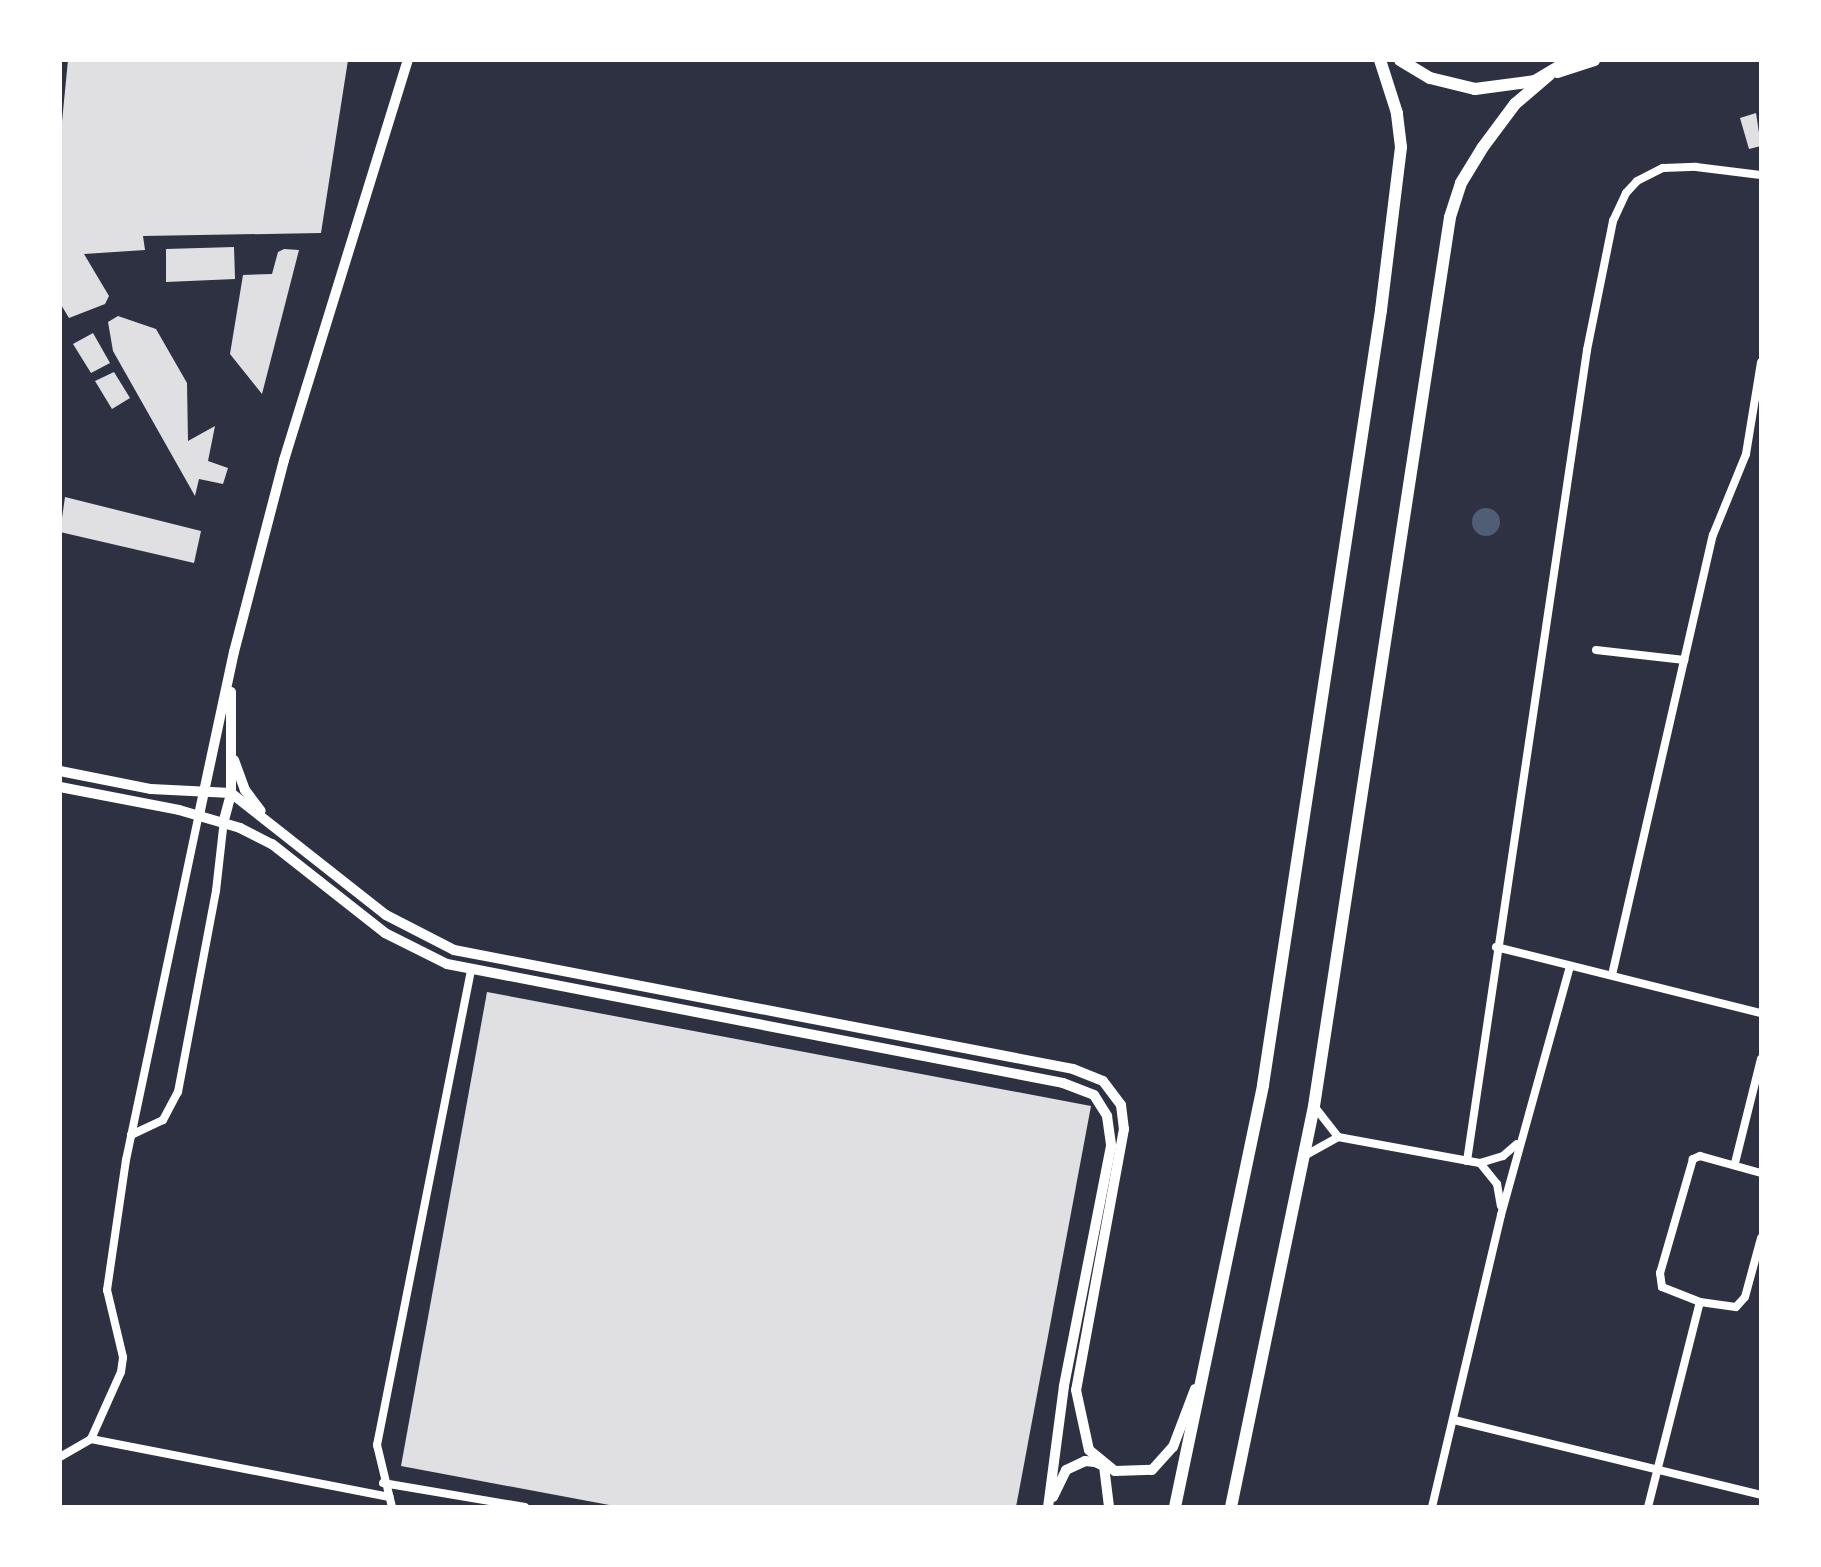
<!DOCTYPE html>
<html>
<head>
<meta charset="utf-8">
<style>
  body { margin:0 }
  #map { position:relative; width:1821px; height:1567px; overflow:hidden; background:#2d3142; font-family:Poppins,sans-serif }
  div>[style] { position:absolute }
  .water>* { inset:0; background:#4f5d75 }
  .round { border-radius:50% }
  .building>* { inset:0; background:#e0e0e3 }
  .minor>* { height:8px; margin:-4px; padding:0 4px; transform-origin:4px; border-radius:4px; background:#fff }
  .tertiary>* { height:10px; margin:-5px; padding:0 5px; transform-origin:5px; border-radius:5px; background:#fff }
  .secondary>* { height:11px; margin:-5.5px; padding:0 5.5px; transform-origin:5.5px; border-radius:5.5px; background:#fff }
  .trunk>* { height:12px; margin:-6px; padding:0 6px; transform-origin:6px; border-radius:6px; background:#fff }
  span { translate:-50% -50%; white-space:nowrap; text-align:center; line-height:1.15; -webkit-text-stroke:8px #fff; paint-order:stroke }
  .frame { position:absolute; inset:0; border:62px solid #fff; pointer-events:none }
</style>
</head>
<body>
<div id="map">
  <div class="water">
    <div class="round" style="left:1472px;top:508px;width:28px;height:28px"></div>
  </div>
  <div class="building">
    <div style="clip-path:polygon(68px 60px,348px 60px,321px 233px,143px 236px,145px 250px,84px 254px,109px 296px,105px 304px,69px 318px,60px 303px,60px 142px)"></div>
    <div style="clip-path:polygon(1756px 113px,1761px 146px,1749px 149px,1740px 118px)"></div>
    <div style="clip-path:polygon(234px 247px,235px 279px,166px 282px,166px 249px)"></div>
    <div style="clip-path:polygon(284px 249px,299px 250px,262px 394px,230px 354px,243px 275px,272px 274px,278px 252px)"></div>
    <div style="clip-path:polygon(118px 316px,156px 329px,187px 383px,188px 441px,215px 426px,208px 461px,228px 468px,223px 484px,199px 479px,195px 496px,113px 351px,108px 322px)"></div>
    <div style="clip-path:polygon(93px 333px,110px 363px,91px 373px,73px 344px)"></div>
    <div style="clip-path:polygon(114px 372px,130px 398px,112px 409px,95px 381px)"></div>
    <div style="clip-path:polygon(65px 497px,201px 531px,194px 563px,60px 532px)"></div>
    <div style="clip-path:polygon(487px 992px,1091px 1106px,1016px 1507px,620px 1507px,401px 1466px)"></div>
  </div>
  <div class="minor">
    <div style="left:1596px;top:650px;width:89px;rotate:6.5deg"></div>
    <div style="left:1496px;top:947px;width:273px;rotate:14deg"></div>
    <div style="left:1612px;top:975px;width:451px;rotate:-77.1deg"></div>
    <div style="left:1713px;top:535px;width:87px;rotate:-67.8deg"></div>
    <div style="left:1746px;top:454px;width:93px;rotate:-80.7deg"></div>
    <div style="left:1314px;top:1106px;width:39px;rotate:52deg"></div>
    <div style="left:131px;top:1135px;width:35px;rotate:-25deg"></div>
    <div style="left:163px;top:1120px;width:32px;rotate:-62deg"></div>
    <div style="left:178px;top:1092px;width:205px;rotate:-79.3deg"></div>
    <div style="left:216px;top:891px;width:71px;rotate:-83.6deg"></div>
    <div style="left:1306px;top:1155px;width:37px;rotate:-29deg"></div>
    <div style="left:1338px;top:1137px;width:144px;rotate:10.4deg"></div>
    <div style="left:1480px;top:1163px;width:24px;rotate:-17deg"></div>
    <div style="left:1503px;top:1156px;width:18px;rotate:-41deg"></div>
    <div style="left:1467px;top:1161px;width:820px;rotate:-81.58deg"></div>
    <div style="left:1587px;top:350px;width:132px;rotate:-78.6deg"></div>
    <div style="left:1613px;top:221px;width:31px;rotate:-65deg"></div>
    <div style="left:1626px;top:193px;width:16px;rotate:-47deg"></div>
    <div style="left:1637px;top:181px;width:29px;rotate:-27deg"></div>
    <div style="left:1663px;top:168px;width:33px;rotate:-2deg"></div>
    <div style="left:1696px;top:167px;width:65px;rotate:7deg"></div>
    <div style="left:1480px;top:1163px;width:27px;rotate:51deg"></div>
    <div style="left:1497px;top:1184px;width:22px;rotate:80deg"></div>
    <div style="left:1735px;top:1163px;width:107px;rotate:-76deg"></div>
    <div style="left:1761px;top:1173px;width:63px;rotate:-164.4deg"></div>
    <div style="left:1700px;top:1156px;width:8px;rotate:157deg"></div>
    <div style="left:1693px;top:1159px;width:119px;rotate:106.1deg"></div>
    <div style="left:1660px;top:1273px;width:14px;rotate:82deg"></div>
    <div style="left:1662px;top:1287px;width:41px;rotate:21.5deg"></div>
    <div style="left:1700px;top:1302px;width:36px;rotate:8deg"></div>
    <div style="left:1736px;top:1307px;width:13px;rotate:-48deg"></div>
    <div style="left:1745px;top:1297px;width:61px;rotate:-74.8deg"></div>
    <div style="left:1454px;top:1420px;width:316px;rotate:13.7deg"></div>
    <div style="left:91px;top:1439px;width:304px;rotate:11deg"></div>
    <div style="left:60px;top:1457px;width:36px;rotate:-30deg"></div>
    <div style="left:91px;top:1439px;width:73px;rotate:-65.9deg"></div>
    <div style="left:121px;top:1372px;width:15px;rotate:-82deg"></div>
    <div style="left:123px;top:1357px;width:69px;rotate:-103.4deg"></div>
    <div style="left:107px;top:1290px;width:131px;rotate:-81.7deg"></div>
    <div style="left:126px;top:1160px;width:353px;rotate:-78.1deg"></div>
    <div style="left:383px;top:1483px;width:144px;rotate:9.6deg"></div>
    <div style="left:392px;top:1507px;width:64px;rotate:-103.6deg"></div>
    <div style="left:377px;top:1445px;width:483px;rotate:-78.8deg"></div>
    <div style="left:1432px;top:1507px;width:300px;rotate:-76.7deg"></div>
    <div style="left:1501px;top:1215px;width:257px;rotate:-74.5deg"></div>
    <div style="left:1648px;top:1507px;width:211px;rotate:-75.8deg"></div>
  </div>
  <div class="tertiary">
    <div style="left:234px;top:760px;width:32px;rotate:70deg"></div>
    <div style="left:245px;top:790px;width:26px;rotate:53deg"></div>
    <div style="left:60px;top:771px;width:93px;rotate:11.2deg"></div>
    <div style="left:151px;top:789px;width:80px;rotate:2.9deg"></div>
    <div style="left:231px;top:793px;width:197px;rotate:38.2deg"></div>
    <div style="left:386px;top:915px;width:76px;rotate:27.2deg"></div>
    <div style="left:454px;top:950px;width:630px;rotate:10.88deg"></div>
    <div style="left:1073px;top:1069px;width:32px;rotate:22deg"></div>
    <div style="left:1103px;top:1081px;width:30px;rotate:53deg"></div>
    <div style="left:1121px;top:1105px;width:24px;rotate:83deg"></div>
    <div style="left:1124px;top:1129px;width:265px;rotate:100.4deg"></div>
    <div style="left:1076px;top:1390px;width:61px;rotate:77.8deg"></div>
    <div style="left:1089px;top:1450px;width:33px;rotate:39deg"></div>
    <div style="left:1115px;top:1471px;width:37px;rotate:-2deg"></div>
    <div style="left:1152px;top:1470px;width:31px;rotate:-48deg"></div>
    <div style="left:1173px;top:1447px;width:62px;rotate:-69.2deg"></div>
    <div style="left:60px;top:787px;width:121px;rotate:10.9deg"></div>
    <div style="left:179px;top:810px;width:64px;rotate:16.4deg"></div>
    <div style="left:240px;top:828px;width:36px;rotate:27deg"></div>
    <div style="left:272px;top:844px;width:144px;rotate:38.2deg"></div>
    <div style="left:385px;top:933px;width:69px;rotate:26.6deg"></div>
    <div style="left:447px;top:964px;width:627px;rotate:10.93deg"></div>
    <div style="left:1063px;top:1083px;width:33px;rotate:21deg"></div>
    <div style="left:1094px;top:1095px;width:25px;rotate:58deg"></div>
    <div style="left:1107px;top:1116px;width:30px;rotate:82deg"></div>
    <div style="left:1111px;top:1146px;width:245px;rotate:101.1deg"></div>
    <div style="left:1064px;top:1386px;width:122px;rotate:97.5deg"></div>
    <div style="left:199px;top:815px;width:167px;rotate:-77.9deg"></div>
    <div style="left:234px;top:652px;width:198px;rotate:-75.4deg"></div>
    <div style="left:284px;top:460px;width:419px;rotate:-72.8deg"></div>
    <div style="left:224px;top:820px;width:28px;rotate:-75deg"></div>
    <div style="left:231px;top:793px;width:101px;rotate:-90deg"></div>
    <div style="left:1053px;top:1497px;width:30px;rotate:-64deg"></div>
    <div style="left:1066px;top:1470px;width:21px;rotate:-25deg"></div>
    <div style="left:1085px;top:1461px;width:10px;rotate:6deg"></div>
    <div style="left:1095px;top:1462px;width:10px;rotate:24deg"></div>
    <div style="left:1104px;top:1466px;width:41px;rotate:83deg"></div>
  </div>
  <div class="secondary">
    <div style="left:1557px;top:72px;width:39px;rotate:-18deg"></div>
  </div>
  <div class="trunk">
    <div style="left:1400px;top:60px;width:35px;rotate:31deg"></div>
    <div style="left:1430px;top:78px;width:46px;rotate:13.7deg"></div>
    <div style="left:1475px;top:89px;width:61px;rotate:-7.6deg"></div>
    <div style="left:1535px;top:81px;width:41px;rotate:-31deg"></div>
    <div style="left:1175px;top:1507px;width:431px;rotate:-78.2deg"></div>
    <div style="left:1263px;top:1085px;width:784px;rotate:-81.34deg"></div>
    <div style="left:1381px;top:310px;width:164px;rotate:-83deg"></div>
    <div style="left:1401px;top:147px;width:34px;rotate:-97deg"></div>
    <div style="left:1397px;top:113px;width:56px;rotate:-107.8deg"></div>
    <div style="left:1231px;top:1507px;width:409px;rotate:-78.3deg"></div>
    <div style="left:1314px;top:1106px;width:899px;rotate:-81.3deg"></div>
    <div style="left:1450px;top:217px;width:36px;rotate:-72deg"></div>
    <div style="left:1461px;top:183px;width:42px;rotate:-58.6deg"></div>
    <div style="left:1483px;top:147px;width:54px;rotate:-53.3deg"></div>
    <div style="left:1515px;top:104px;width:45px;rotate:-40.5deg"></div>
  </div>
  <div class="frame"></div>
</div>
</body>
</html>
